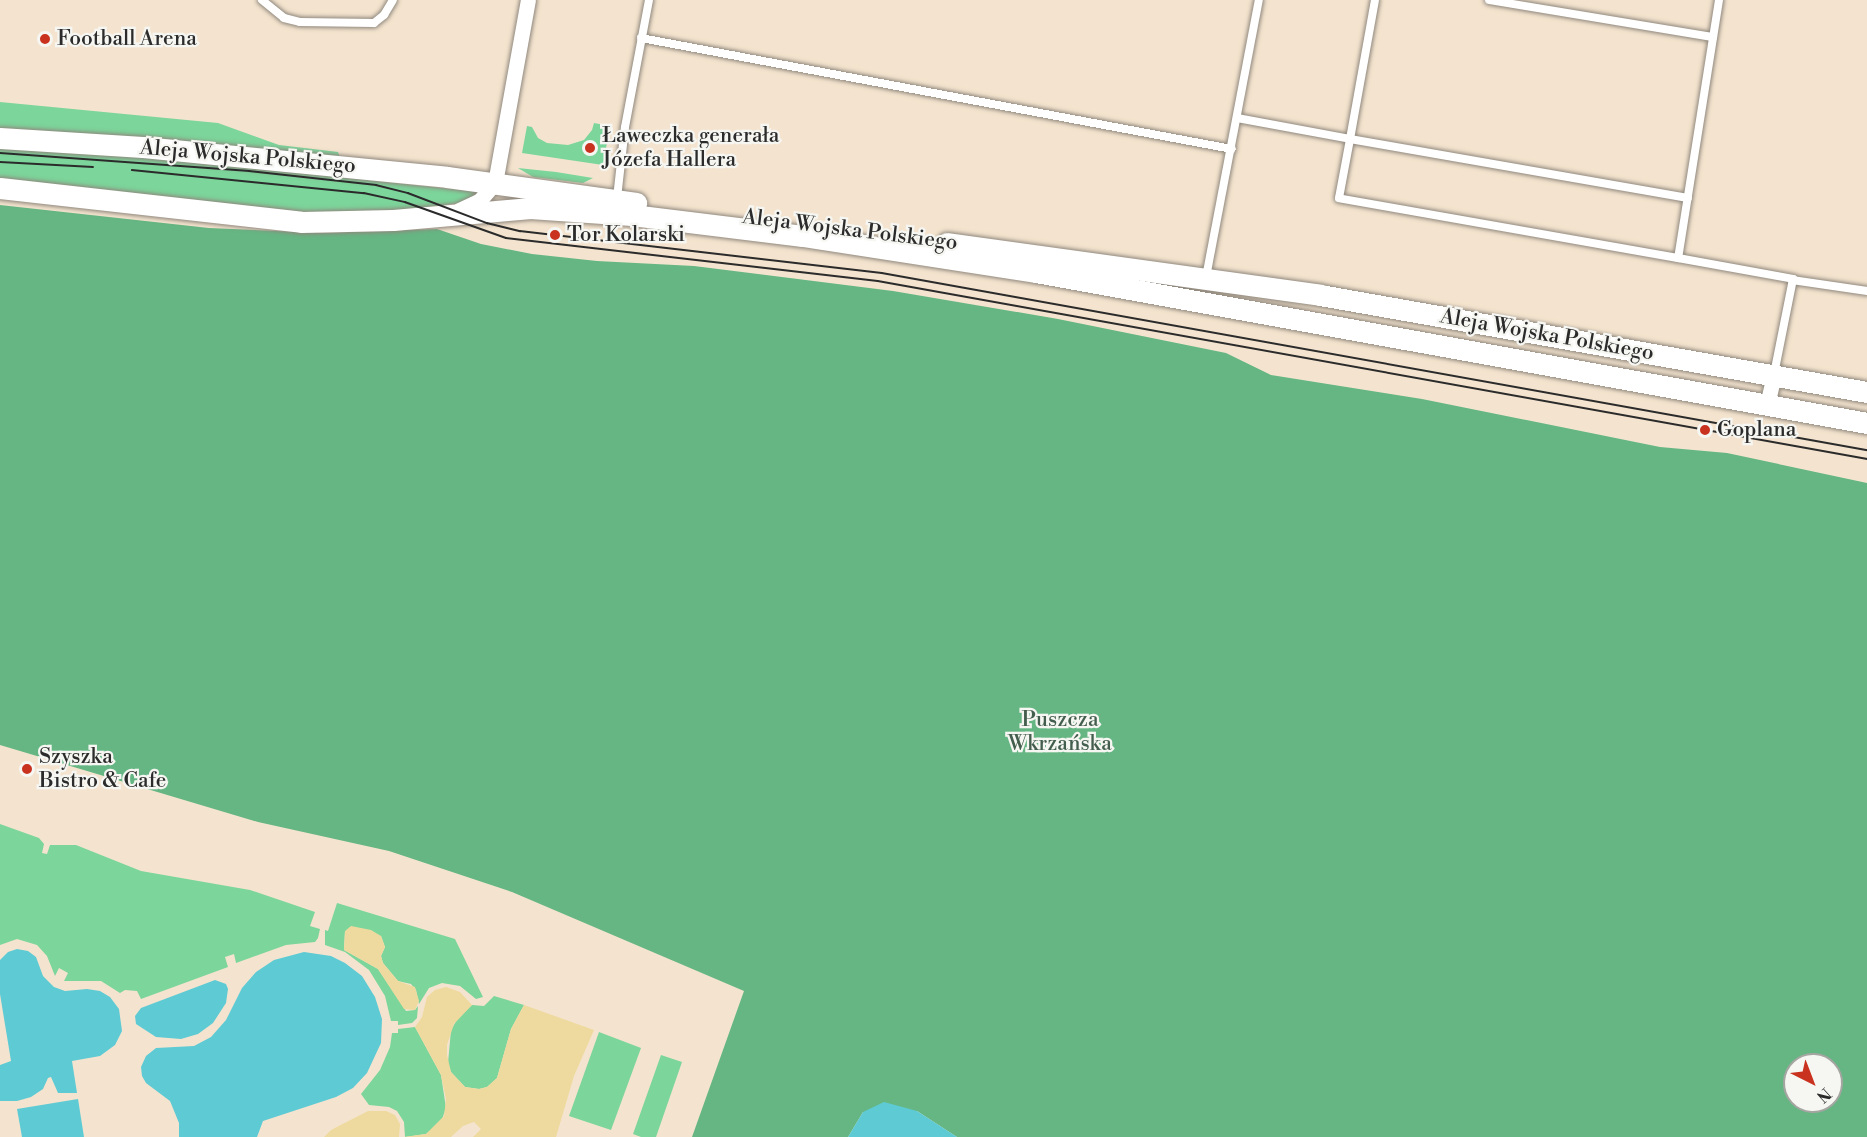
<!DOCTYPE html>
<html>
<head>
<meta charset="utf-8">
<style>
  body { margin:0 }
  #map { position:relative; width:1867px; height:1137px; overflow:hidden; background:#f4e4cf; font-family:"Libre Bodoni",serif }
  div>[style] { position:absolute }
  .green>* { inset:0; background:#7cd59b }
  .forest>* { inset:0; background:#65b683 }
  .sand>* { inset:0; background:#eeda9e }
  .water>* { inset:0; background:#5ecad4 }
  .roads { filter:drop-shadow(0 0 2px #90887d) drop-shadow(0 0 2px #90887d) }
  .service>* { height:8px; margin:-4px; padding:0 4px; transform-origin:4px; border-radius:4px; background:#fff }
  .minor>* { height:15px; margin:-7.5px; padding:0 7.5px; transform-origin:7.5px; border-radius:7.5px; background:#fff }
  .secondary>* { height:21px; margin:-10.5px; padding:0 10.5px; transform-origin:10.5px; border-radius:10.5px; background:#fff }
  .tram>* { height:1.5px; margin:-0.75px; padding:0 0.75px; transform-origin:0.75px; border-radius:0.75px; background:#2b2b2b }
  .dots>* { width:16px; height:16px; translate:-50% -50%; box-sizing:border-box; border:3px solid #f6f6f2; border-radius:50% }
  span { translate:-50% -50%; white-space:nowrap; text-align:center; line-height:1.15; -webkit-text-stroke:4.5px #f6f6f2; paint-order:stroke }
  .poi-label { font-size:21px; color:#2b2b2b }
  .left { translate:0 -50%; text-align:left }
  .street-label { font-size:21px; color:#2b2b2b }
  .park-label { font-size:21px; color:#435e4d }
  .north { position:absolute; left:1783px; top:1053px; width:60px; height:60px; box-sizing:border-box; background:#f6f6f2; border:2px solid #a5a5a2; border-radius:50%; rotate:138deg; font-size:16px; font-weight:700; line-height:24px; text-align:center; color:#2b2b2b }
  .north::after { content:''; display:block; margin:auto; width:21px; height:27px; background:#c8321e; clip-path:polygon(50% 0,100% 100%,50% 72%,0 100%) }
</style>
</head>
<body>
<div id="map">
  <div class="green">
    <div style="clip-path:polygon(0 102px,218px 123px,279px 145px,338px 152px,340px 158px,0 129px)"></div>
    <div style="clip-path:polygon(594px 123px,610px 126px,603px 165px,522px 153px,527px 126px,532px 127px,538px 138px,547px 143px,568px 145px,584px 140px,592px 130px)"></div>
    <div style="clip-path:polygon(0 146px,122px 154px,480px 192px,474px 201px,408px 210px,330px 215px,0 180px)"></div>
    <div style="clip-path:polygon(518px 168px,556px 172px,593px 178px,583px 183px,533px 177px)"></div>
    <div style="clip-path:polygon(0 824px,39px 838px,44px 844px,42px 853px,47px 854px,50px 845px,76px 845px,141px 871px,250px 890px,315px 912px,310px 926px,320px 929px,318px 938px,315px 942px,286px 945px,236px 963px,234px 954px,225px 957px,228px 967px,141px 999px,137px 991px,125px 990px,120px 993px,101px 981px,64px 981px,68px 973px,59px 968px,55px 976px,47px 956px,37px 945px,17px 939px,0 945px)"></div>
    <div style="clip-path:polygon(337px 903px,455px 939px,483px 997px,476px 999px,460px 986px,442px 983px,429px 988px,419px 1004px,416px 990px,411px 984px,398px 981px,383px 963px,381px 956px,385px 947px,381px 936px,345px 931px,344px 950px,378px 969px,406px 1011px,415px 1010px,418px 1006px,417px 1018px,412px 1023px,398px 1025px,398px 1021px,391px 1021px,385px 996px,369px 970px,345px 952px,325px 945px,325px 930px,328px 931px)"></div>
    <div style="clip-path:polygon(494px 996px,524px 1005px,511px 1029px,497px 1078px,487px 1087px,479px 1089px,465px 1087px,451px 1072px,448px 1063px,451px 1030px,458px 1018px,472px 1005px,484px 1006px)"></div>
    <div style="clip-path:polygon(415px 1027px,441px 1075px,446px 1108px,441px 1122px,426px 1134px,405px 1137px,404px 1122px,397px 1111px,389px 1107px,369px 1105px,361px 1094px,380px 1070px,390px 1047px,392px 1033px,398px 1033px,398px 1029px)"></div>
    <div style="clip-path:polygon(599px 1032px,641px 1048px,611px 1130px,569px 1116px)"></div>
    <div style="clip-path:polygon(661px 1055px,682px 1062px,656px 1137px,641px 1137px,633px 1134px)"></div>
  </div>
  <div class="forest">
    <div style="clip-path:polygon(evenodd,0 205px,209px 228px,323px 233px,437px 229px,481px 244px,532px 254px,597px 261px,694px 266px,893px 291px,1058px 319px,1226px 353px,1271px 375px,1422px 399px,1660px 447px,1727px 453px,1867px 483px,1867px 1137px,957px 1137px,917px 1111px,863px 1112px,848px 1137px,692px 1137px,744px 991px,512px 892px,389px 851px,258px 822px,0 745px,0 205px,1795px 1065px,1831px 1065px,1831px 1101px,1795px 1101px,1795px 1065px)"></div>
  </div>
  <div class="sand">
    <div style="clip-path:polygon(351px 926px,371px 930px,381px 936px,385px 947px,381px 956px,383px 963px,398px 981px,415px 987px,419px 1001px,415px 1010px,404px 1009px,378px 969px,344px 950px,345px 931px)"></div>
    <div style="clip-path:polygon(446px 987px,460px 992px,472px 1005px,454px 1024px,447px 1045px,447px 1055px,451px 1072px,465px 1087px,479px 1089px,487px 1087px,497px 1078px,511px 1029px,524px 1005px,594px 1030px,574px 1076px,556px 1137px,473px 1137px,481px 1129px,474px 1122px,463px 1126px,451px 1137px,404px 1137px,426px 1134px,444px 1116px,446px 1099px,441px 1075px,415px 1027px,422px 1017px,427px 997px,435px 990px)"></div>
    <div style="clip-path:polygon(368px 1111px,386px 1111px,395px 1115px,400px 1124px,399px 1137px,324px 1137px,331px 1130px)"></div>
  </div>
  <div class="water">
    <div style="clip-path:polygon(17px 949px,28px 951px,36px 957px,43px 976px,54px 987px,65px 991px,87px 989px,100px 991px,110px 997px,119px 1009px,122px 1031px,115px 1045px,100px 1056px,72px 1061px,77px 1093px,58px 1093px,51px 1077px,48px 1078px,43px 1089px,31px 1097px,17px 1101px,0 1101px,0 1065px,11px 1061px,0 994px,0 960px,8px 952px)"></div>
    <div style="clip-path:polygon(304px 952px,331px 956px,345px 963px,362px 976px,375px 997px,382px 1019px,381px 1043px,367px 1073px,353px 1088px,336px 1097px,263px 1121px,257px 1137px,179px 1137px,179px 1123px,170px 1101px,146px 1083px,142px 1076px,141px 1067px,146px 1056px,156px 1048px,194px 1046px,211px 1037px,226px 1020px,242px 988px,256px 972px,274px 960px)"></div>
    <div style="clip-path:polygon(215px 980px,226px 984px,228px 989px,226px 1003px,213px 1023px,198px 1034px,181px 1039px,156px 1037px,136px 1024px,135px 1016px,141px 1008px)"></div>
    <div style="clip-path:polygon(78px 1099px,84px 1137px,22px 1137px,17px 1109px)"></div>
    <div style="clip-path:polygon(884px 1102px,917px 1111px,957px 1137px,848px 1137px,863px 1112px)"></div>
  </div>
  <div class="roads">
    <div class="service">
      <div style="left:262px;top:0;width:28px;rotate:39deg"></div>
      <div style="left:284px;top:18px;width:16px;rotate:14deg"></div>
      <div style="left:300px;top:22px;width:74px;rotate:0.8deg"></div>
      <div style="left:374px;top:23px;width:13px;rotate:-39deg"></div>
      <div style="left:384px;top:15px;width:17px;rotate:-59deg"></div>
      <div style="left:1489px;top:0;width:227px;rotate:9.4deg"></div>
      <div style="left:1719px;top:0;width:261px;rotate:99deg"></div>
      <div style="left:1678px;top:258px;width:117px;rotate:10.3deg"></div>
      <div style="left:1793px;top:279px;width:97px;rotate:101.3deg"></div>
      <div style="left:641px;top:38px;width:601px;rotate:10.64deg"></div>
      <div style="left:1237px;top:118px;width:115px;rotate:10.5deg"></div>
      <div style="left:1350px;top:139px;width:141px;rotate:-79.8deg"></div>
      <div style="left:617px;top:198px;width:71px;rotate:-83.6deg"></div>
      <div style="left:625px;top:127px;width:129px;rotate:-79.3deg"></div>
      <div style="left:1678px;top:258px;width:344px;rotate:-170deg"></div>
      <div style="left:1339px;top:198px;width:60px;rotate:-79.4deg"></div>
      <div style="left:1350px;top:139px;width:343px;rotate:9.9deg"></div>
      <div style="left:1206px;top:277px;width:282px;rotate:-79.2deg"></div>
      <div style="left:1792px;top:280px;width:76px;rotate:8.3deg"></div>
    </div>
    <div class="minor">
      <div style="left:459px;top:210px;width:23px;rotate:-25deg"></div>
      <div style="left:480px;top:200px;width:23px;rotate:-49deg"></div>
      <div style="left:495px;top:183px;width:186px;rotate:-79.8deg"></div>
      <div style="left:1767px;top:405px;width:31px;rotate:-77deg"></div>
    </div>
    <div class="secondary">
      <div style="left:0;top:138px;width:143px;rotate:3.6deg"></div>
      <div style="left:143px;top:147px;width:305px;rotate:5.6deg"></div>
      <div style="left:447px;top:177px;width:191px;rotate:7.8deg"></div>
      <div style="left:0;top:188px;width:303px;rotate:6.4deg"></div>
      <div style="left:301px;top:222px;width:92px;rotate:-1.2deg"></div>
      <div style="left:393px;top:220px;width:138px;rotate:-5deg"></div>
      <div style="left:530px;top:208px;width:102px;rotate:3.9deg"></div>
      <div style="left:632px;top:215px;width:172px;rotate:7deg"></div>
      <div style="left:803px;top:236px;width:236px;rotate:8.8deg"></div>
      <div style="left:1036px;top:272px;width:845px;rotate:10.3deg"></div>
      <div style="left:947px;top:243px;width:377px;rotate:7.9deg"></div>
      <div style="left:1320px;top:295px;width:556px;rotate:10.06deg"></div>
    </div>
  </div>
  <div class="tram">
    <div style="left:0;top:153px;width:250px;rotate:4.1deg"></div>
    <div style="left:249px;top:171px;width:128px;rotate:6.3deg"></div>
    <div style="left:376px;top:185px;width:33px;rotate:14deg"></div>
    <div style="left:408px;top:193px;width:85px;rotate:20.8deg"></div>
    <div style="left:487px;top:223px;width:34px;rotate:14deg"></div>
    <div style="left:520px;top:231px;width:364px;rotate:6.6deg"></div>
    <div style="left:882px;top:273px;width:1001px;rotate:10.19deg"></div>
    <div style="left:0;top:162px;width:93px;rotate:3.1deg"></div>
    <div style="left:132px;top:170px;width:233px;rotate:5.7deg"></div>
    <div style="left:364px;top:193px;width:42px;rotate:12.4deg"></div>
    <div style="left:405px;top:202px;width:107px;rotate:19.6deg"></div>
    <div style="left:506px;top:238px;width:374px;rotate:6.6deg"></div>
    <div style="left:878px;top:281px;width:1005px;rotate:10.2deg"></div>
  </div>
  <div class="dots">
    <div style="left:45px;top:39px;background:#c8321e"></div>
    <div style="left:590px;top:148px;background:#c8321e"></div>
    <div style="left:555px;top:235px;background:#c8321e"></div>
    <div style="left:1705px;top:430px;background:#c8321e"></div>
    <div style="left:27px;top:769px;background:#c8321e"></div>
  </div>
  <div class="poi-label">
    <span class="left" style="left:57px;top:39px">Football Arena</span>
    <span class="left" style="left:602px;top:148px">Ławeczka generała<br>Józefa Hallera</span>
    <span class="left" style="left:567px;top:235px">Tor Kolarski</span>
    <span class="left" style="left:1717px;top:430px">Goplana</span>
    <span class="left" style="left:39px;top:769px">Szyszka<br>Bistro &amp; Cafe</span>
  </div>
  <div class="street-label">
    <span style="left:248px;top:157px;rotate:5deg">Aleja Wojska Polskiego</span>
    <span style="left:850px;top:230px;rotate:7deg">Aleja Wojska Polskiego</span>
    <span style="left:1547px;top:335px;rotate:10deg">Aleja Wojska Polskiego</span>
  </div>
  <div class="park-label">
    <span style="left:1060px;top:732px">Puszcza<br>Wkrzańska</span>
  </div>
  <div class="north">N</div>
</div>
</body>
</html>
